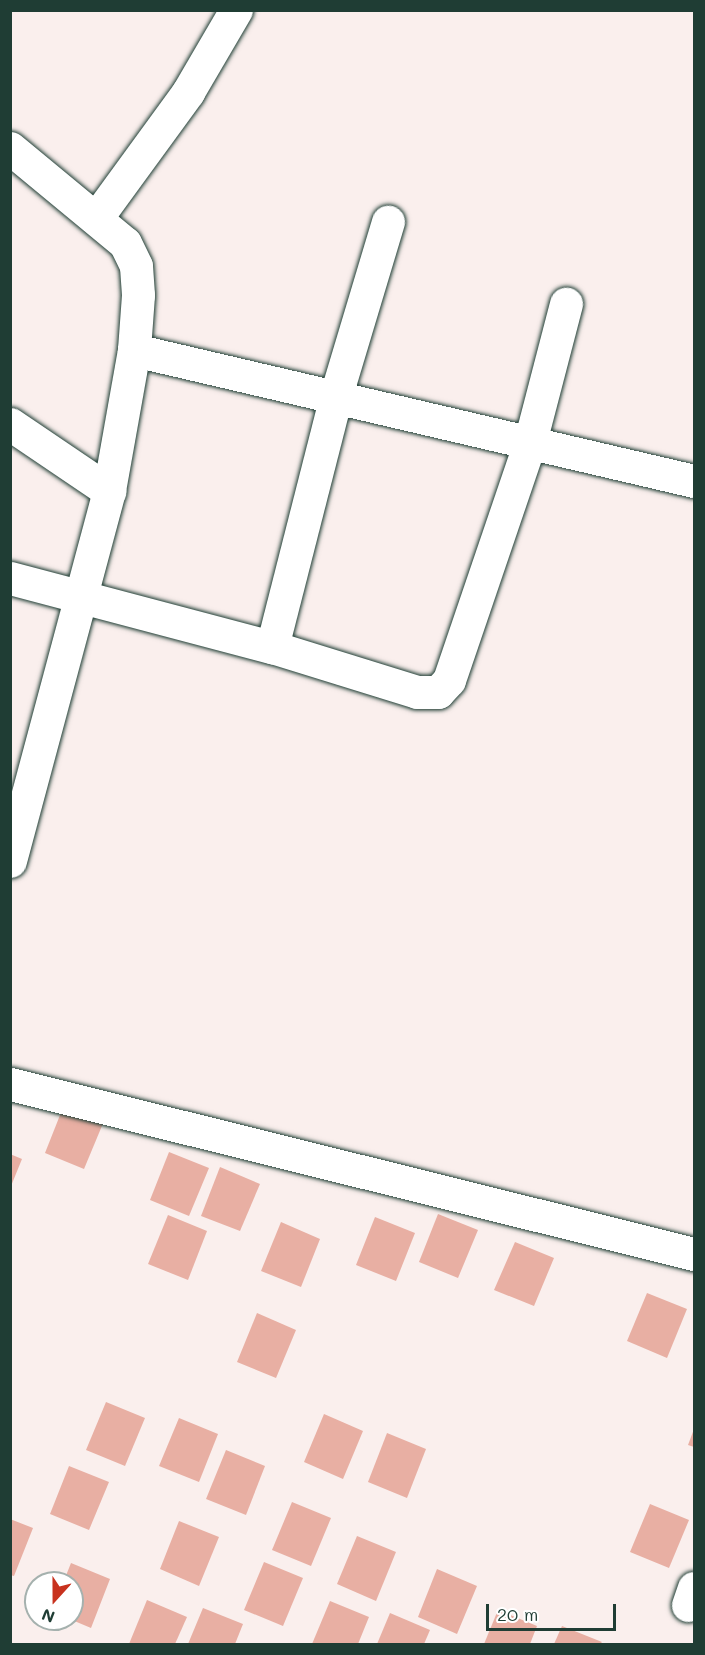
<!DOCTYPE html>
<html>
<head>
<meta charset="utf-8">
<style>
  body { margin:0 }
  #map { position:relative; width:705px; height:1655px; overflow:hidden; background:#faefed; font-family:Mali,sans-serif }
  div>[style] { position:absolute }
  .building>* { inset:0; background:#e8afa3 }
  .roads { filter:drop-shadow(0 0 2px #1f3d34) drop-shadow(0 0 2px #1f3d34) }
  .minor>* { height:33px; margin:-16.5px; padding:0 16.5px; transform-origin:16.5px; border-radius:16.5px; background:#fff }
  span { translate:-50% -50%; white-space:nowrap; text-align:center; line-height:1.15; -webkit-text-stroke:5px #fff; paint-order:stroke }
  .frame { position:absolute; inset:0; border:12px solid #1f3d34; pointer-events:none }
  .north { position:absolute; left:24px; top:1571px; width:60px; height:60px; box-sizing:border-box; background:#fff; border:2px solid #a5b1ae; border-radius:50%; rotate:201deg; font-size:16px; font-weight:700; line-height:24px; text-align:center; color:#1f3d34 }
  .north::after { content:''; display:block; margin:auto; width:21px; height:27px; background:#c8321e; clip-path:polygon(50% 0,100% 100%,50% 72%,0 100%) }
  .scale { position:absolute; left:486px; top:1604px; width:130px; height:27px; box-sizing:border-box; border:3px solid #1f3d34; border-top:0; padding-left:8px; font-size:18px; line-height:21px; white-space:nowrap; color:#1f3d34; -webkit-text-stroke:4px #fff; paint-order:stroke }
</style>
</head>
<body>
<div id="map">
  <div class="building">
    <div style="clip-path:polygon(64px 1105px,104px 1121px,84px 1169px,45px 1153px)"></div>
    <div style="clip-path:polygon(169px 1152px,209px 1168px,189px 1216px,150px 1200px)"></div>
    <div style="clip-path:polygon(10px 1154px,22px 1159px,11px 1186px,10px 1186px)"></div>
    <div style="clip-path:polygon(220px 1167px,260px 1184px,240px 1231px,201px 1216px)"></div>
    <div style="clip-path:polygon(438px 1214px,478px 1230px,458px 1278px,419px 1262px)"></div>
    <div style="clip-path:polygon(168px 1215px,207px 1231px,188px 1280px,148px 1264px)"></div>
    <div style="clip-path:polygon(375px 1217px,415px 1233px,396px 1281px,356px 1265px)"></div>
    <div style="clip-path:polygon(281px 1222px,320px 1239px,301px 1287px,261px 1271px)"></div>
    <div style="clip-path:polygon(515px 1242px,554px 1258px,534px 1306px,494px 1290px)"></div>
    <div style="clip-path:polygon(647px 1293px,687px 1309px,667px 1358px,627px 1341px)"></div>
    <div style="clip-path:polygon(257px 1313px,296px 1330px,276px 1378px,237px 1362px)"></div>
    <div style="clip-path:polygon(106px 1402px,145px 1418px,125px 1466px,86px 1450px)"></div>
    <div style="clip-path:polygon(324px 1414px,363px 1431px,343px 1479px,304px 1462px)"></div>
    <div style="clip-path:polygon(179px 1418px,218px 1434px,199px 1482px,159px 1466px)"></div>
    <div style="clip-path:polygon(694px 1429px,694px 1447px,688px 1445px)"></div>
    <div style="clip-path:polygon(387px 1433px,426px 1449px,407px 1498px,368px 1482px)"></div>
    <div style="clip-path:polygon(226px 1450px,265px 1466px,246px 1515px,206px 1499px)"></div>
    <div style="clip-path:polygon(69px 1466px,109px 1482px,89px 1530px,50px 1514px)"></div>
    <div style="clip-path:polygon(292px 1502px,331px 1518px,311px 1566px,272px 1550px)"></div>
    <div style="clip-path:polygon(650px 1504px,689px 1520px,669px 1568px,630px 1552px)"></div>
    <div style="clip-path:polygon(10px 1519px,33px 1528px,14px 1576px,10px 1575px)"></div>
    <div style="clip-path:polygon(179px 1521px,219px 1537px,199px 1586px,160px 1569px)"></div>
    <div style="clip-path:polygon(357px 1536px,396px 1552px,376px 1601px,337px 1584px)"></div>
    <div style="clip-path:polygon(264px 1562px,303px 1578px,283px 1626px,244px 1610px)"></div>
    <div style="clip-path:polygon(71px 1563px,110px 1579px,91px 1628px,72px 1620px,72px 1583px,63px 1583px)"></div>
    <div style="clip-path:polygon(437px 1569px,477px 1586px,457px 1634px,418px 1617px)"></div>
    <div style="clip-path:polygon(147px 1600px,187px 1617px,175px 1644px,129px 1644px)"></div>
    <div style="clip-path:polygon(330px 1601px,369px 1617px,358px 1644px,312px 1644px)"></div>
    <div style="clip-path:polygon(203px 1608px,243px 1624px,235px 1644px,188px 1644px)"></div>
    <div style="clip-path:polygon(498px 1610px,537px 1626px,530px 1644px,484px 1644px)"></div>
    <div style="clip-path:polygon(390px 1613px,430px 1630px,424px 1644px,377px 1644px)"></div>
    <div style="clip-path:polygon(562px 1626px,602px 1642px,600px 1644px,554px 1644px)"></div>
  </div>
  <div class="roads">
    <div class="minor">
      <div style="left:10px;top:148px;width:149px;rotate:39.6deg"></div>
      <div style="left:125px;top:243px;width:25px;rotate:64deg"></div>
      <div style="left:136px;top:266px;width:29px;rotate:86deg"></div>
      <div style="left:138px;top:295px;width:55px;rotate:94.2deg"></div>
      <div style="left:134px;top:350px;width:143px;rotate:100.1deg"></div>
      <div style="left:109px;top:491px;width:383px;rotate:105deg"></div>
      <div style="left:97px;top:217px;width:155px;rotate:-53.9deg"></div>
      <div style="left:188px;top:92px;width:95px;rotate:-59.7deg"></div>
      <div style="left:134px;top:350px;width:575px;rotate:13.17deg"></div>
      <div style="left:10px;top:424px;width:120px;rotate:34.1deg"></div>
      <div style="left:10px;top:578px;width:271px;rotate:14.8deg"></div>
      <div style="left:272px;top:647px;width:152px;rotate:17.2deg"></div>
      <div style="left:417px;top:692px;width:21px"></div>
      <div style="left:438px;top:692px;width:16px;rotate:-47deg"></div>
      <div style="left:449px;top:680px;width:251px;rotate:-71.2deg"></div>
      <div style="left:530px;top:442px;width:143px;rotate:-75.4deg"></div>
      <div style="left:272px;top:647px;width:260px;rotate:-75.7deg"></div>
      <div style="left:336px;top:395px;width:181px;rotate:-73.3deg"></div>
      <div style="left:10px;top:1084px;width:705px;rotate:13.96deg"></div>
      <div style="left:688px;top:1605px;width:18px;rotate:-71deg"></div>
    </div>
  </div>
  <div class="frame"></div>
  <div class="north">N</div>
  <div class="scale">20 m</div>
</div>
</body>
</html>
